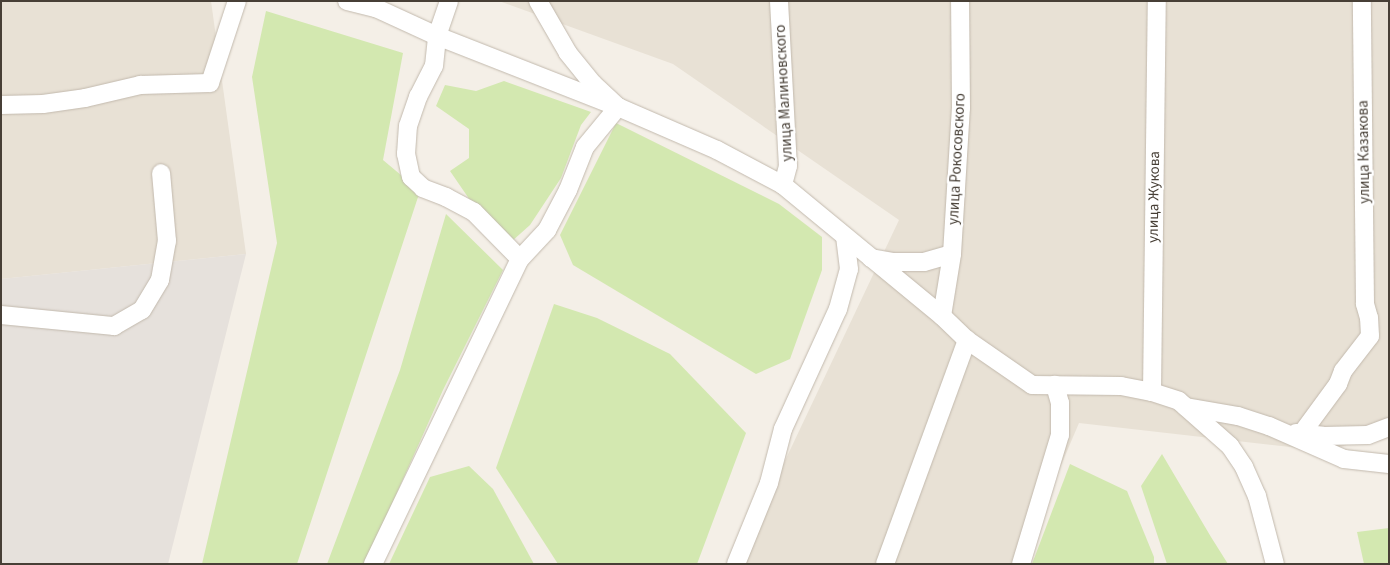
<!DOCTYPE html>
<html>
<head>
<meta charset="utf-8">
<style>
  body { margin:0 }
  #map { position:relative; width:1390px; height:565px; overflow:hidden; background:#f4efe7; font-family:"Source Sans 3",sans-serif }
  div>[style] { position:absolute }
  .residential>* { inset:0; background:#e8e1d5 }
  .industrial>* { inset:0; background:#e6e1dc }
  .green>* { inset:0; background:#d3e8b0 }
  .roads { filter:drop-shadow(0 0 1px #c2b9ad) drop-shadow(0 0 1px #c2b9ad) }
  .minor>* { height:18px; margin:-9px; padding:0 9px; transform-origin:9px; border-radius:9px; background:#fff }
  span { translate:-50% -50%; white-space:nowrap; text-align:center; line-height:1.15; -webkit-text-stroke:4.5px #fff; paint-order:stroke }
  .street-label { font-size:15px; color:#473f36 }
  .frame { position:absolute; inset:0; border:2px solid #473f36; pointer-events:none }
</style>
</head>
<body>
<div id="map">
  <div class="residential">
    <div style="clip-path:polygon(1px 1px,211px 1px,246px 254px,1px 279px)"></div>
    <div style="clip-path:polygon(499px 1px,1389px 1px,1389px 433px,1326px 451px,1079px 423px,1019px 564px,736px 564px,899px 220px,673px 64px)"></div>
  </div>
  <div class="industrial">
    <div style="clip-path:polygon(246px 254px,168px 564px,1px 564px,1px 279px)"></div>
  </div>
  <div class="green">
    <div style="clip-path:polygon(266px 11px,403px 53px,383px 160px,420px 191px,297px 564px,202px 564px,277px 243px,252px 77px)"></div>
    <div style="clip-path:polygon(504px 81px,591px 112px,581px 125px,561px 178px,530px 225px,511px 242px,498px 241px,450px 171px,469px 158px,469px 129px,436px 106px,445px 85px,476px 91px)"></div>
    <div style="clip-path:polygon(616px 123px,779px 204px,822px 237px,822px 270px,790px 359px,756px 374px,573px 265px,560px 235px)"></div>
    <div style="clip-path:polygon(446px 214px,503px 270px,443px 390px,365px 564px,327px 564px,400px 370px)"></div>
    <div style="clip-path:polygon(554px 304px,597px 318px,670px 354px,746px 433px,697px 564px,558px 564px,496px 468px)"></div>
    <div style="clip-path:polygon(1162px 454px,1211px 537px,1228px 564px,1167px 564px,1141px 486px)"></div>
    <div style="clip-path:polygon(1070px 464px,1127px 491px,1154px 557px,1154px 564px,1032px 564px)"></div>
    <div style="clip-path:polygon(469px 466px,493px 489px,534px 564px,389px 564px,430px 477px)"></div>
    <div style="clip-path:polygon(1389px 528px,1389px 564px,1364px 564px,1357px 532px)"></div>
  </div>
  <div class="roads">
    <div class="minor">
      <div style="left:347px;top:1px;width:30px;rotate:14deg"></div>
      <div style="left:376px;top:8px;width:67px;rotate:24.7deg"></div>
      <div style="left:437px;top:36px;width:194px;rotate:21.4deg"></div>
      <div style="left:618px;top:107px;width:108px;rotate:23.5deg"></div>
      <div style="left:717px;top:150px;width:75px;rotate:27.9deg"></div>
      <div style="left:783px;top:185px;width:206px;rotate:39.5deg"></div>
      <div style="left:942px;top:316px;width:35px;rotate:44deg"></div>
      <div style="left:967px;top:340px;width:79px;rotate:34.7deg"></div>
      <div style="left:1032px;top:385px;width:89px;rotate:0.6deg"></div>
      <div style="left:1121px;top:386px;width:32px;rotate:11deg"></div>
      <div style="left:1152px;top:392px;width:28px;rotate:18deg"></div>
      <div style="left:1179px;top:401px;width:68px;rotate:41.4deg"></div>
      <div style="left:1230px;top:446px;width:25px;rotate:56deg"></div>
      <div style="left:1244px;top:467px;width:32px;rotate:66deg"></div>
      <div style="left:1257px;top:496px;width:70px;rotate:75.2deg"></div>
      <div style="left:779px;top:1px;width:165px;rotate:86.9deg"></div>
      <div style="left:788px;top:166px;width:20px;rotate:105deg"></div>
      <div style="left:1px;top:105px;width:42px;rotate:-1.4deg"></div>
      <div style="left:43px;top:104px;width:42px;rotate:-8.1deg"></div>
      <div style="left:85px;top:98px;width:57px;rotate:-13.3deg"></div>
      <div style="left:140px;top:85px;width:70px;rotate:-1.6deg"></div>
      <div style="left:210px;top:83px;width:86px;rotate:-71.8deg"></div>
      <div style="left:871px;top:258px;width:23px;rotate:10deg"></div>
      <div style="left:894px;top:262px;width:30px"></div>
      <div style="left:924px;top:262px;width:29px;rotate:-16deg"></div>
      <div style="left:520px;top:259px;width:40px;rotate:-47deg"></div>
      <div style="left:547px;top:230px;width:45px;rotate:-62.3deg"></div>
      <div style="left:568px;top:190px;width:46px;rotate:-68.4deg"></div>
      <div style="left:585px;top:147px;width:52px;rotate:-50.5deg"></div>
      <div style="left:618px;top:107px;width:34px;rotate:-137deg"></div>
      <div style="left:593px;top:84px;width:40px;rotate:-129deg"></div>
      <div style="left:568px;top:53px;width:60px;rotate:-120deg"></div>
      <div style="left:1px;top:315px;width:114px;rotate:5.6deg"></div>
      <div style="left:114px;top:326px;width:32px;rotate:-30deg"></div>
      <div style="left:142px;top:310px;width:35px;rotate:-59deg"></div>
      <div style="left:160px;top:280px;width:40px;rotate:-80deg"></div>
      <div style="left:167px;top:241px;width:68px;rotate:-95deg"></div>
      <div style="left:942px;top:316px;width:63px;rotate:-80.8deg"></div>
      <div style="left:952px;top:254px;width:146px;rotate:-86.5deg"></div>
      <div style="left:961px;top:108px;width:107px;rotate:-90.5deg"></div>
      <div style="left:1152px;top:392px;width:391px;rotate:-89.3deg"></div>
      <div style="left:1186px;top:407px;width:53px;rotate:9.8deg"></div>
      <div style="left:1238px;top:416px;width:33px;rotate:18deg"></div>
      <div style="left:1269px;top:426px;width:82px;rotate:23.7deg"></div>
      <div style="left:1344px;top:459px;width:45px;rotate:6.3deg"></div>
      <div style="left:1296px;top:433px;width:27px;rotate:6deg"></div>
      <div style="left:1323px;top:436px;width:45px;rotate:-1.3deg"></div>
      <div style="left:1368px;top:435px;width:22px;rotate:-21deg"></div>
      <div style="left:1302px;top:433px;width:61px;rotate:-53.7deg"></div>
      <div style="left:1338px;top:384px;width:14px;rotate:-69deg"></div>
      <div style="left:1343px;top:371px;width:44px;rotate:-52.4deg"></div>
      <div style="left:1370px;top:336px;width:18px;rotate:-93deg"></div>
      <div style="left:1369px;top:318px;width:15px;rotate:-106deg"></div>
      <div style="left:1365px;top:304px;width:303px;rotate:-90.6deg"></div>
      <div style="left:373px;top:564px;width:339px;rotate:-64.3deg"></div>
      <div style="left:520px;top:259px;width:66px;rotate:-134.4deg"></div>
      <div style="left:474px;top:212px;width:32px;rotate:-152deg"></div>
      <div style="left:446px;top:197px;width:25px;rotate:-159deg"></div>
      <div style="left:423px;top:188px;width:16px;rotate:-137deg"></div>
      <div style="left:411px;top:177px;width:24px;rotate:-102deg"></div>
      <div style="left:406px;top:154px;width:28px;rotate:-86deg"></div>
      <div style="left:408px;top:126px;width:31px;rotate:-71deg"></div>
      <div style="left:418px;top:97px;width:35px;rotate:-63deg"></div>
      <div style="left:434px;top:66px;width:30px;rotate:-84deg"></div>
      <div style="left:437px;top:36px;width:37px;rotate:-71deg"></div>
      <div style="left:736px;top:564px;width:87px;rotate:-67.8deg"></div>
      <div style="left:769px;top:483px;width:56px;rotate:-75.5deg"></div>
      <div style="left:783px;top:429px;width:132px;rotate:-65.4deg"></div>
      <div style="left:838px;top:309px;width:41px;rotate:-74.6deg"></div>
      <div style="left:849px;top:269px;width:32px;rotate:-97deg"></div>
      <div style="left:885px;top:564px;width:239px;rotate:-69.9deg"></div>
      <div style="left:1021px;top:564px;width:135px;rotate:-73.2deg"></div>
      <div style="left:1060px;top:435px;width:32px;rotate:-90deg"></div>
      <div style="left:1060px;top:403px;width:19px;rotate:-106deg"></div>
    </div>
  </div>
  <div class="street-label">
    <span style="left:784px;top:93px;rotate:-93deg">улица Малиновского</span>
    <span style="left:1364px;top:152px;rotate:-91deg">улица Казакова</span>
    <span style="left:957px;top:159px;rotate:-87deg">улица Рокосовского</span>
    <span style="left:1154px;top:197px;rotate:-89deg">улица Жукова</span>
  </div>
  <div class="frame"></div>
</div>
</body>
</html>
